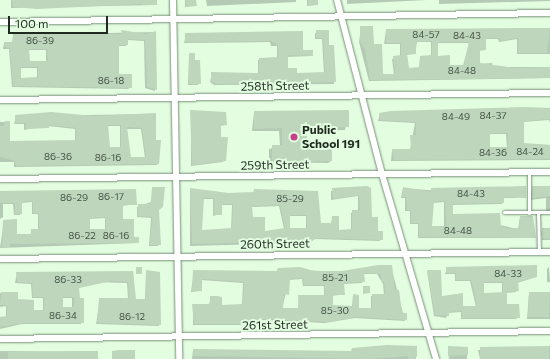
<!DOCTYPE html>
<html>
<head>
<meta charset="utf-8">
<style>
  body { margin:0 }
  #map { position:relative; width:550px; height:359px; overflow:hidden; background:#e3fde1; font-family:Commissioner,sans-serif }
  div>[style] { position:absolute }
  .shadow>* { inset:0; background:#0003 }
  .building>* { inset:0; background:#bdd6bc }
  .round { border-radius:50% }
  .roads { filter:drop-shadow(0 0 1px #789077) drop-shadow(0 0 1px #789077) }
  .lane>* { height:3px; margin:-1.5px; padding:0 1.5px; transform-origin:1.5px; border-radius:1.5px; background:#fff }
  .street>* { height:6px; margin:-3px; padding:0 3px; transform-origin:3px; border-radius:3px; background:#fff }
  .dots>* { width:11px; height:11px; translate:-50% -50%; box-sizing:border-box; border:2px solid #e3fde1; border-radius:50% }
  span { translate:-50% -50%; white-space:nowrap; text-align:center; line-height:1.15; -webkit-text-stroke:4px #e3fde1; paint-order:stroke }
  .number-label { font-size:10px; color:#465446 }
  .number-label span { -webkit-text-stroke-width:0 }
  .street-label { font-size:12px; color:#1f291f }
  .poi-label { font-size:12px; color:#1f291f; font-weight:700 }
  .left { translate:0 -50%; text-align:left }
  .scale { position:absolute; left:8px; top:16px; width:100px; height:18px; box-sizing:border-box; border:2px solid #1f291f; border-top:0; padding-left:5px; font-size:12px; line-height:14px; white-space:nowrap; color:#1f291f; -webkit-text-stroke:3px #e3fde1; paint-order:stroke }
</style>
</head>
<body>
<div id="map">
  <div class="shadow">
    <div style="clip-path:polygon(11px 0,156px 0,156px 5px,11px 8px)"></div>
    <div style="clip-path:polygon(185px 0,195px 0,196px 6px,185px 7px)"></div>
    <div style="clip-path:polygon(206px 0,296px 0,296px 2px,207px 6px)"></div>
    <div style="clip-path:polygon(307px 0,317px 0,317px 5px,307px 6px)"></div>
    <div style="clip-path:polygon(347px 0,427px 0,347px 4px)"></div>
    <div style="clip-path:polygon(439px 0,550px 0,550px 1px,439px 4px)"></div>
    <div style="clip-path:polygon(evenodd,361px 27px,373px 45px,382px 75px,394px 75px,392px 59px,400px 57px,400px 44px,384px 44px,386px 30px,550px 28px,550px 54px,517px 54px,517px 39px,499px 42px,498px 39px,485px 39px,485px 50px,479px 51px,479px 64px,492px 63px,492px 67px,550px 67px,550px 78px,369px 81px,359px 42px,361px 27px,417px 42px,431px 42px,431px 56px,420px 57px,419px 68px,409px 69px,406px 55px,415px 54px,417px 42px,361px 27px,437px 43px,469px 43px,463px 66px,449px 66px,437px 57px,437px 43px)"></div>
    <div style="clip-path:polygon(328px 31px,328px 46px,333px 46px,334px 84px,214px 85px,210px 82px,212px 73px,258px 74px,258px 60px,277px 58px,277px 46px,271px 46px,270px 42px,184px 43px,186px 34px,302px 32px,302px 50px,312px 56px,287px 57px,287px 69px,296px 74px,324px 73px,322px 39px,315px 39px,315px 33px)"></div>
    <div style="clip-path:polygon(evenodd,155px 32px,155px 91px,145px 88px,144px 41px,127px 40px,126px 46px,118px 46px,118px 75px,129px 89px,12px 87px,9px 49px,3px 49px,4px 43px,12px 43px,13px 35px,155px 32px,28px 50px,46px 50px,46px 62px,29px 62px,28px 50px,155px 32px,20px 68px,37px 68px,37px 78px,20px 79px,20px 68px)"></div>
    <div style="clip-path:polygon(189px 54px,194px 61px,198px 85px,188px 85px)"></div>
    <div style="clip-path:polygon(evenodd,550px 109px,550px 123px,549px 120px,523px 122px,523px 144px,550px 145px,550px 160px,391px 161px,392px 150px,410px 150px,415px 123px,378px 121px,380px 114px,550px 109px,489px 134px,506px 134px,507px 148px,489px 148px,489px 134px)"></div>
    <div style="clip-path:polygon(191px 111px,226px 125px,220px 126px,223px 162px,191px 166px)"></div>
    <div style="clip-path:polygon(348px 111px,345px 130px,306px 131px,306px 146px,331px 161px,328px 163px,269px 162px,269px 149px,280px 146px,279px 131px,252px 131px,254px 112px)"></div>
    <div style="clip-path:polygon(evenodd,155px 114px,157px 165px,14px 167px,14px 162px,0 162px,0 122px,9px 122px,9px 142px,75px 141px,75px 129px,48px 126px,24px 130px,24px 124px,14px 124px,16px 116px,155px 114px,107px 126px,120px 126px,120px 148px,109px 148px,107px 126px,155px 114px,127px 129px,141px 129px,145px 158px,130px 158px,127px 129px)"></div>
    <div style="clip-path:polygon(evenodd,367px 187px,371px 218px,380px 241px,315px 239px,309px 243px,190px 246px,190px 189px,229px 194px,253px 193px,254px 190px,317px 192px,320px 224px,331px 224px,332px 217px,338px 231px,351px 230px,351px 213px,358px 211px,358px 196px,331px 200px,331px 191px,367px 187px,203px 199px,213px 199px,213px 216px,221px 214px,221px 205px,232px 205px,231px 230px,201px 231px,203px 199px,367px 187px,279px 206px,284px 229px,264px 232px,252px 218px,251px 207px,279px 206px,367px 187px,289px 216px,306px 216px,306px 229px,289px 229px,289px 216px)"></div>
    <div style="clip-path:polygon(532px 187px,550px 187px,550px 211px,546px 211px,546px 198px,530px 200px)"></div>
    <div style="clip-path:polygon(152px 188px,158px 210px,158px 246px,149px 246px,151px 218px,137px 217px,137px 207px,151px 202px)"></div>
    <div style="clip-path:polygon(evenodd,403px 188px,525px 198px,503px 198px,502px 204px,452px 205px,452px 215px,518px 229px,520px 217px,535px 238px,418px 238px,418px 224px,410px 224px,410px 211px,405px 211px,405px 198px,401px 198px,403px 188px,444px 202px,444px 227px,431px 227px,433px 203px,444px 202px)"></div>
    <div style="clip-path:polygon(evenodd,0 192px,136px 204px,122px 206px,122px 220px,138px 243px,0 248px,4px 221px,16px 235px,30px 235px,32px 230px,38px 230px,38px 214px,32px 214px,32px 202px,21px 203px,20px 215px,14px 215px,13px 204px,3px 204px,3px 217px,0 219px,0 192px,105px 218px,105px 230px,89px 230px,89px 219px,105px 218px)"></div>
    <div style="clip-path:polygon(542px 228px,550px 228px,550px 240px,542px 240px)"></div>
    <div style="clip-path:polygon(evenodd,391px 266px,405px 321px,355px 318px,325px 323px,263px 320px,250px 325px,193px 325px,193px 305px,209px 305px,211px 297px,221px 306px,242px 305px,243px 283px,201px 280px,201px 291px,191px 292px,194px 271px,276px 272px,278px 269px,342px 272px,391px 266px,363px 274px,377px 274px,383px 284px,384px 295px,371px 296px,371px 309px,358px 309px,353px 295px,352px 307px,332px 306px,332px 296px,344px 294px,343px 284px,362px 283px,363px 274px,391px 266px,302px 279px,303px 286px,324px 286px,324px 296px,299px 296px,298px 309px,282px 309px,289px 280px,302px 279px)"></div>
    <div style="clip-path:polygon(549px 267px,550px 282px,547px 282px,547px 269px)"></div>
    <div style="clip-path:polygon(evenodd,447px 268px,536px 277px,517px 283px,516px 292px,506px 293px,506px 305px,517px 319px,461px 319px,461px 312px,448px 313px,446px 318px,434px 316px,427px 271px,441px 297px,462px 307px,476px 307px,470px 281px,455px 281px,455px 274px,445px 274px,447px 268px,483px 283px,502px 283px,502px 294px,483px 294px,483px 283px)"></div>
    <div style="clip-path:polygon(evenodd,146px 271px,159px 326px,96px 324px,100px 299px,128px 299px,127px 283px,95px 282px,78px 288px,81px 324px,22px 324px,0 329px,0 318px,6px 317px,6px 306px,0 307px,0 293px,17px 293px,17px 300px,32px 311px,43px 311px,43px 298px,32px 298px,31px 284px,15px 283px,17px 273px,133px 272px,135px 300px,145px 300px,146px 271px,62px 298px,72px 298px,72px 308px,62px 308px,62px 298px)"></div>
    <div style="clip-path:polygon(529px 293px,550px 293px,550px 319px,527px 319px)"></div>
    <div style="clip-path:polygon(550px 346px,550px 359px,480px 359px,478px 350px)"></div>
    <div style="clip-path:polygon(416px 347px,416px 359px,192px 359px,193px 350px,350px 352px,353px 349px)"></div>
    <div style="clip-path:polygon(448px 347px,467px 348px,467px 359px,449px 359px)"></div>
    <div style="clip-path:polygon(0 351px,97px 352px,97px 359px,0 359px)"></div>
  </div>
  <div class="building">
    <div style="clip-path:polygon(12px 0,142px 0,142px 4px,37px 9px,13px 7px)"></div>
    <div style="clip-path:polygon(142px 0,157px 0,157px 5px,142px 5px)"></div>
    <div style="clip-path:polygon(186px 0,196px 0,197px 6px,186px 6px)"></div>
    <div style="clip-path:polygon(308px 0,318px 0,318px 5px,308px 5px)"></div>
    <div style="clip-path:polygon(evenodd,360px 26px,373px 26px,374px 44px,382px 44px,383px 74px,395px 74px,393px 56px,401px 55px,401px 43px,386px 43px,386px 29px,550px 28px,547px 53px,518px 53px,518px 38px,500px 41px,500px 38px,486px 38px,486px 50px,480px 50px,480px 63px,515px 68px,550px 67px,550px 78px,370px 80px,365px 50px,360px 41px,360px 26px,432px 41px,432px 55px,420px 56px,420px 67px,409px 68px,407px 54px,416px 54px,416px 42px,432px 41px,360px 26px,438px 42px,469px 42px,464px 65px,450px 65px,450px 55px,438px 56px,438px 42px)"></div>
    <div style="clip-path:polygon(evenodd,121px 30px,146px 34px,156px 31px,157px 90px,147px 87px,145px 40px,128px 39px,128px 45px,119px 45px,119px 74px,132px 74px,132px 88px,13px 86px,10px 48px,4px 47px,4px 42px,13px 42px,13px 34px,122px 34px,121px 30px,29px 49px,47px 49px,48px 61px,30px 61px,29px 49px,121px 30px,21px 67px,38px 67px,38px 77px,21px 78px,21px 67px)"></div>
    <div style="clip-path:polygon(316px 30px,329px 30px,329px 45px,334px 45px,336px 82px,216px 84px,211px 81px,211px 72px,259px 73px,259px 58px,278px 57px,278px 45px,271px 41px,185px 42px,185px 33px,303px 31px,303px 50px,313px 50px,313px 56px,288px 55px,288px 68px,297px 68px,297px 73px,325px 72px,323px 38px,316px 38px)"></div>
    <div style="clip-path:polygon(189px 53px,195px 53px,195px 60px,200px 60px,201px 84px,189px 84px)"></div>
    <div style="clip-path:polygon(evenodd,525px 107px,550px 108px,550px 119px,524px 121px,524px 143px,550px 145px,550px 159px,394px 160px,392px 149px,411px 149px,410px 135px,416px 135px,416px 122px,380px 120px,379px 113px,391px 111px,525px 107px,490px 133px,508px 133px,508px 147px,490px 147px,490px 133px)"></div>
    <div style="clip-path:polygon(190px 110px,226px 112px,227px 125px,221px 125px,221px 137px,228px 137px,226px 161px,192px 165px)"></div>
    <div style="clip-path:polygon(349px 110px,349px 127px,307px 128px,307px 145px,332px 144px,332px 161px,272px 162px,272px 145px,282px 145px,282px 128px,254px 129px,254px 111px)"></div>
    <div style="clip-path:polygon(evenodd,51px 112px,94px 116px,156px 113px,156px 140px,161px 140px,159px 164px,16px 166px,15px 161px,0 157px,0 126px,4px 126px,5px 121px,10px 121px,10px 141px,76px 140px,76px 128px,49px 125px,49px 128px,26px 129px,26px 123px,15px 123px,15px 115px,51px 112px,108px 125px,121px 125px,121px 147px,110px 147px,108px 125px,51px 112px,127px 127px,142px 128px,146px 157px,131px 157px,127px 127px)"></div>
    <div style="clip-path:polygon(evenodd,367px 186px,371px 188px,372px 217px,378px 217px,378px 231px,383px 231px,383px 240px,317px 238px,311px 241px,192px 244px,190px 188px,229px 193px,254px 192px,254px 189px,318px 191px,321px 223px,332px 223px,332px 216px,339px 216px,339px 230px,352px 229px,352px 210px,360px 210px,359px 195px,333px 199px,332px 188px,367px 186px,204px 198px,214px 198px,214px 215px,222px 215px,222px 204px,233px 204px,232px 228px,202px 230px,204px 198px,367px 186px,280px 205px,285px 228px,265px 231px,265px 217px,253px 217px,252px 206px,280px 205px,367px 186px,290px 215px,307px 215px,307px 228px,290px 228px,290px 215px)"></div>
    <div style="clip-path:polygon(evenodd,526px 186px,526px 198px,504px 197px,504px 203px,453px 204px,453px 214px,500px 213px,501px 227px,507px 228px,519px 228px,520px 216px,533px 216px,536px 238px,419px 237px,419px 223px,411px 223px,411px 210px,407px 210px,406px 197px,402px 197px,403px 187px,431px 192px,431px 188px,526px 186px,445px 201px,446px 226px,432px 226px,434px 202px,445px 201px)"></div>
    <div style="clip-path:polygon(532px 186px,550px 186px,550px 196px,532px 198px)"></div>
    <div style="clip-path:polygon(152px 187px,165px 187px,163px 207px,159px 210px,161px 245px,150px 245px,152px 217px,138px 216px,138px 204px,150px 204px,152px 200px)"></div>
    <div style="clip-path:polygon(evenodd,136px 189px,137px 205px,123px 205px,123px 219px,134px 219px,134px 237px,139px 237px,139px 243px,10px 244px,10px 247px,2px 247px,3px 220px,17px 219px,17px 234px,31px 234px,31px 229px,39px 229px,39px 213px,33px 213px,33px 201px,22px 202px,22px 214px,15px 214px,15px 203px,0 203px,0 191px,136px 189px,106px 217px,106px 229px,90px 229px,90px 218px,106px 217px)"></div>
    <div class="round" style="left:540.5px;top:227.5px;width:11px;height:11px"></div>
    <div style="clip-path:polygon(evenodd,378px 265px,392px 265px,395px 290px,399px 290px,402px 313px,407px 313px,407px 320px,357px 317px,328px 322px,265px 319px,255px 320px,252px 324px,194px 324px,192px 304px,210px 304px,210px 296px,217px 296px,222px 297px,222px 305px,243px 304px,244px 282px,202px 279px,202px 291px,192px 291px,193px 270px,277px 271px,278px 268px,300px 267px,314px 271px,342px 271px,378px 265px,364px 273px,381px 274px,381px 282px,384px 282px,385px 294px,372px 294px,372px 308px,359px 308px,359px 295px,353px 294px,353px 306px,333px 305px,333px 295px,345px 295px,344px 283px,365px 282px,364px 273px,378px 265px,303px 278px,304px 285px,325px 285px,325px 295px,298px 295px,299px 308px,283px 308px,284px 294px,289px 295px,290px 279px,303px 278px)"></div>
    <div style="clip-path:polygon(537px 265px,537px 277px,518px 282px,519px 291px,503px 292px,503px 282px,484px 282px,484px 293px,507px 292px,507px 304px,519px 304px,520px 318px,462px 318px,462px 311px,449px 312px,449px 316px,435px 315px,427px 270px,441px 270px,442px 296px,463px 293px,463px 306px,477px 306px,471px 280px,456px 280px,456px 273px,446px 273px,446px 267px)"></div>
    <div style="clip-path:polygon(136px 267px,142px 267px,142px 274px,136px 274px)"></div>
    <div style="clip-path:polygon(evenodd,146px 270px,160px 272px,161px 325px,97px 323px,99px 298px,129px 298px,128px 282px,112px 281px,79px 288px,80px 298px,84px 298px,84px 323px,24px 323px,0 327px,0 317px,7px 316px,7px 305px,0 305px,1px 292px,18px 292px,18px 299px,34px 300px,34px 310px,44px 310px,44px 297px,33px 297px,32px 283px,17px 282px,16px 272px,133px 271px,136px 299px,146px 299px,146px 270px,63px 297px,74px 297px,74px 307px,63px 307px,63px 297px)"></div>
    <div style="clip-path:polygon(363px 286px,370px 286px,370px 293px,363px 294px)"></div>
    <div style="clip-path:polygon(529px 292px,550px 292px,549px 317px,528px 317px)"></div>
    <div style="clip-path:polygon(387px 345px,417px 346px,417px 356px,415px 359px,408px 359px,408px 356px,369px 359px,193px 356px,193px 349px,351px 351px,352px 348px)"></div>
    <div style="clip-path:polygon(448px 346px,468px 347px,468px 355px,448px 356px)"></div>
    <div style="clip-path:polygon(549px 346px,549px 359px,480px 359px,480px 347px)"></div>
    <div style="clip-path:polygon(119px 350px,135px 350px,135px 359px,112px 359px,112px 351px)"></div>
    <div style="clip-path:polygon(75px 351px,98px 351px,98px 359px,8px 359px,8px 352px)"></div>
  </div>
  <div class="roads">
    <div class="lane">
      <div style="left:504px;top:212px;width:46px"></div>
      <div style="left:538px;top:212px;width:40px;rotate:88.6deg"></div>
      <div style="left:529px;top:213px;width:41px;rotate:-90deg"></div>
    </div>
    <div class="street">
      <div style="left:173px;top:0;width:359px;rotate:89deg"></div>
      <div style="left:337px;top:0;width:180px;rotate:75.5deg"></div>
      <div style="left:382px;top:174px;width:193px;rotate:73.7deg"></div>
      <div style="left:0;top:22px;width:550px;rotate:-0.94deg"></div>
      <div style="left:0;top:100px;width:550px;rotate:-0.73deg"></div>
      <div style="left:0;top:179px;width:550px;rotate:-0.73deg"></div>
      <div style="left:0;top:259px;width:550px;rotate:-0.73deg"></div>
      <div style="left:0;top:339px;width:550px;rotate:-0.83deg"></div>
    </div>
  </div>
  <div class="dots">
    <div style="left:294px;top:137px;background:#c54289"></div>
  </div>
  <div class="number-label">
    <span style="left:426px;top:35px">84-57</span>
    <span style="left:467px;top:36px">84-43</span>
    <span style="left:40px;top:41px">86-39</span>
    <span style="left:462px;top:71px">84-48</span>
    <span style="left:111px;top:81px">86-18</span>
    <span style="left:493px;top:116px">84-37</span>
    <span style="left:456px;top:117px">84-49</span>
    <span style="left:530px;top:152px">84-24</span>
    <span style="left:493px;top:153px">84-36</span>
    <span style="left:58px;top:157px">86-36</span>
    <span style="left:108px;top:158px">86-16</span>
    <span style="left:471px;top:194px">84-43</span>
    <span style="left:111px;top:197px">86-17</span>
    <span style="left:74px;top:198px">86-29</span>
    <span style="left:290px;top:199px">85-29</span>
    <span style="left:458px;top:231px">84-48</span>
    <span style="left:82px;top:236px">86-22</span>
    <span style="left:116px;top:236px">86-16</span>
    <span style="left:508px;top:274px">84-33</span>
    <span style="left:335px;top:278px">85-21</span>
    <span style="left:68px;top:280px">86-33</span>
    <span style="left:335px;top:311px">85-30</span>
    <span style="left:63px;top:316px">86-34</span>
    <span style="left:132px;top:317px">86-12</span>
  </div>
  <div class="street-label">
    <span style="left:275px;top:86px;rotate:-1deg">258th Street</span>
    <span style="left:275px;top:165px;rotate:-1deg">259th Street</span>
    <span style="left:275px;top:244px;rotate:-1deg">260th Street</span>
    <span style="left:275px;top:325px;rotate:-1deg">261st Street</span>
  </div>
  <div class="poi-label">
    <span class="left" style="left:302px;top:137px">Public<br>School 191</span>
  </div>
  <div class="scale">100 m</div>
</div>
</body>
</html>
